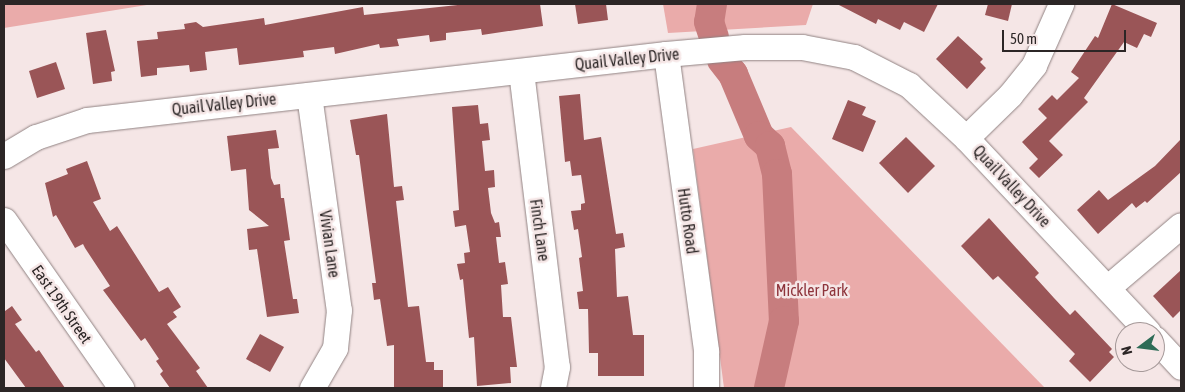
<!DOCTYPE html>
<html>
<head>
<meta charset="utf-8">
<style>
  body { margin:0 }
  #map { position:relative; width:1185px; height:392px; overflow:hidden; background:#f5e6e6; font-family:"Asap Condensed",sans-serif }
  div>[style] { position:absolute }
  .green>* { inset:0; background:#eaabaa }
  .river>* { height:30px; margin:-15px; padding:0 15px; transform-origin:15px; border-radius:15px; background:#c77d7e }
  .building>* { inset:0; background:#9a5557 }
  .roads { filter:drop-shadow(0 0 1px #918383) drop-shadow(0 0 1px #918383) }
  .minor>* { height:25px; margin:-12.5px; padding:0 12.5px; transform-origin:12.5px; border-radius:12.5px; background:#fff }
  span { translate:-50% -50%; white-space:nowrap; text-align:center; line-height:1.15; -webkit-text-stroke:5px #f5e6e6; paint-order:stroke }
  .street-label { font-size:16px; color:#2c2626 }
  .park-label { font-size:16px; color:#8e343b }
  .frame { position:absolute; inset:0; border:5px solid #2c2626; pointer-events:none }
  .north { position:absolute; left:1115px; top:322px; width:50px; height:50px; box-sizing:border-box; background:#f5e6e6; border:1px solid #a59999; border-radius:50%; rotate:255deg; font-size:14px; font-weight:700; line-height:20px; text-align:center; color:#2c2626 }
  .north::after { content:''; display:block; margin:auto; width:18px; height:22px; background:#2e6c57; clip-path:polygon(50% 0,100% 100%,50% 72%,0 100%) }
  .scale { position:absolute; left:1002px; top:30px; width:124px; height:22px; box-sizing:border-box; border:2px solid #2c2626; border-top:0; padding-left:6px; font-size:15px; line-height:18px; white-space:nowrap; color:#2c2626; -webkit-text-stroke:4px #f5e6e6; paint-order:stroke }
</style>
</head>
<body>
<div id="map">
  <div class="green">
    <div style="clip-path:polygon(4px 4px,153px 4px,4px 28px)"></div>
    <div style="clip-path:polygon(663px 4px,813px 4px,806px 25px,668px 33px)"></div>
    <div style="clip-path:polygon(791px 127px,1045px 388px,724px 388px,693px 149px)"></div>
  </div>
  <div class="river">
    <div style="left:712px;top:4px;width:18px;rotate:99deg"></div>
    <div style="left:709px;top:22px;width:16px;rotate:72deg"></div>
    <div style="left:722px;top:60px;width:18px;rotate:52deg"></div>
    <div style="left:733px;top:74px;width:67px;rotate:67.2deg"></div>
    <div style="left:759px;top:136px;width:15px;rotate:42deg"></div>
    <div style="left:770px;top:146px;width:29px;rotate:76deg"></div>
    <div style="left:777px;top:174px;width:147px;rotate:87.3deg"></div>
    <div style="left:784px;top:321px;width:69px;rotate:102.6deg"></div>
  </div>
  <div class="building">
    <div style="clip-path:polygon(467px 4px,540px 4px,543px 26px,482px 35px,481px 29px,446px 33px,446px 40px,430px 42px,429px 35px,397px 39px,399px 46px,380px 48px,379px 44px,335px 54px,334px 47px,303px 51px,304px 57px,239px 65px,237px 48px,205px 52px,207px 70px,190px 72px,189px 65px,157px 68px,157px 75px,141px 77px,137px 41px,158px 39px,157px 32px,185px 29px,184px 24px,196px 22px,203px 27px,264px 18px,265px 25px,363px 7px,364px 15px)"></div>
    <div style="clip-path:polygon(575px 4px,606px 4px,608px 20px,578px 24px)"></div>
    <div style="clip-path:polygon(837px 4px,938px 4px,924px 32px,904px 22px,900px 30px,878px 19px,876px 24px)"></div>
    <div style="clip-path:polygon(988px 4px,1012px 4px,1008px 21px,985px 15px)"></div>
    <div style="clip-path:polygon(1112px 4px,1157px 23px,1151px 37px,1144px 34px,1137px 48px,1124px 42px,1084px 98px,1088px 102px,1049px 141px,1063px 155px,1039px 178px,1029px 168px,1038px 159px,1022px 142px,1047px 118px,1038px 109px,1052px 95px,1057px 100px,1079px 78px,1071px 72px,1095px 36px,1098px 38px)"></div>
    <div style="clip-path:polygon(106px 30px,115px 71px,111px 72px,112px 81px,93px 84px,86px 33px)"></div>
    <div style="clip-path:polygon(958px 36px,983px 59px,980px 62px,986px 68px,967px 89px,936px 59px)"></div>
    <div style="clip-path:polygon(56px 62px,65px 89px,37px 98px,29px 71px)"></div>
    <div style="clip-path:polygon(580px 94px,584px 140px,601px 137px,616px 234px,623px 233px,625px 247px,615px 249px,617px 297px,628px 296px,633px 335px,644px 335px,644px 376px,598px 376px,598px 353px,589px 353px,588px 309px,579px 309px,577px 292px,583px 291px,579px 258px,582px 257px,578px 229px,574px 230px,571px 211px,581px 210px,581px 204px,585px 203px,581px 175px,572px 176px,570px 161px,565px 162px,559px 96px)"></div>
    <div style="clip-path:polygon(848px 100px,866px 107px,862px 115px,876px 121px,863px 152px,832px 139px)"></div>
    <div style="clip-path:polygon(478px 105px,480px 124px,488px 123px,490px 140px,482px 141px,485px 171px,494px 170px,495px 187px,488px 188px,491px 213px,495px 223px,499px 222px,501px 237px,496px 237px,499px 263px,505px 262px,508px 284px,501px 285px,503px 317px,511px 317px,517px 367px,510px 367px,511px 383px,477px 386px,474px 337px,469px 338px,463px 279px,460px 280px,457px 264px,465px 263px,464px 253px,470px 252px,466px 225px,455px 227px,453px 211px,459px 210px,452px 107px)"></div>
    <div style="clip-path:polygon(387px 114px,394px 187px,402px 186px,404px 200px,396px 201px,408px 307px,419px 306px,426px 362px,434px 362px,434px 370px,443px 370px,443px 388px,394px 388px,394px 345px,387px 346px,380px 299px,374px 300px,372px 283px,376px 283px,359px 155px,356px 155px,350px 120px)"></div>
    <div style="clip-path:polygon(276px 130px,279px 148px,268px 149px,271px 178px,274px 185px,280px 184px,281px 198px,284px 198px,290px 240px,284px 241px,293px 299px,297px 299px,299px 313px,267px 317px,257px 249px,249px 250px,247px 229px,269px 226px,249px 210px,246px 169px,231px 171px,227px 136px)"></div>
    <div style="clip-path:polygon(906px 137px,935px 166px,908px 193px,879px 163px)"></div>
    <div style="clip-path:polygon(1181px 139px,1181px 172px,1147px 203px,1145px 201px,1136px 208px,1132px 203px,1098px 234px,1077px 210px,1099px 190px,1108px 200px,1155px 166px)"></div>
    <div style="clip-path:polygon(87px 161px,101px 199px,93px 202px,110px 231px,117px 226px,159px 292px,168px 287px,181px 307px,173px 312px,177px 317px,167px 324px,200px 368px,196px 371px,208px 388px,170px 388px,160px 374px,163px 371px,156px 361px,159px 359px,145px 338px,141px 341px,103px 290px,110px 286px,85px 248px,83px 244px,75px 248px,56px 215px,53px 217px,45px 183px,68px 174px,66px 169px)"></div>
    <div style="clip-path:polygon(989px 218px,1039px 273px,1035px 277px,1054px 298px,1070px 315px,1075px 310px,1112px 349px,1109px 352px,1114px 357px,1090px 382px,1069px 361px,1075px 354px,998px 276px,993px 280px,961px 246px)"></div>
    <div style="clip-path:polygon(1181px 270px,1181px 310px,1173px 318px,1153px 296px)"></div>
    <div style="clip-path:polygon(12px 306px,22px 320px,15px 324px,36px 352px,39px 350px,65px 388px,26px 388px,4px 358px,4px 308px,5px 311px)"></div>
    <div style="clip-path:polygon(260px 334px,284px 347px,270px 372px,246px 359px)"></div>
  </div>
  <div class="roads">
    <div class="minor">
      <div style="left:666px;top:54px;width:300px;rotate:82.3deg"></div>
      <div style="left:706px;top:351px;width:37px;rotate:90deg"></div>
      <div style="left:521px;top:71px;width:298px;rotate:83.1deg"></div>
      <div style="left:557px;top:367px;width:21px;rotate:101deg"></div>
      <div style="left:309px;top:95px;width:217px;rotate:82.1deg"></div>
      <div style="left:339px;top:310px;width:38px;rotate:96deg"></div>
      <div style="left:335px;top:348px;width:46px;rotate:119.9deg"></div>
      <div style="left:966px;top:138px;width:62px;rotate:-44.3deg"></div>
      <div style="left:1010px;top:95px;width:38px;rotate:-51deg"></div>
      <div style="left:1034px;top:65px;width:67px;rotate:-66.1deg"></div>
      <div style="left:4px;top:156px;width:37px;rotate:-31deg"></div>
      <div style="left:36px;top:137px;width:54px;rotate:-18.4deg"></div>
      <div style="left:87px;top:120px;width:583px;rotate:-6.5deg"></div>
      <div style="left:666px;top:54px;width:79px;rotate:-5.1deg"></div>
      <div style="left:745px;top:47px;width:57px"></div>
      <div style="left:802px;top:47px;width:53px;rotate:10.9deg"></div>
      <div style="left:854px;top:57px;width:62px;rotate:27deg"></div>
      <div style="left:909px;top:85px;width:78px;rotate:42.9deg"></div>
      <div style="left:966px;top:138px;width:266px;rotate:46.8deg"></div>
      <div style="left:4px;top:220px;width:205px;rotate:55.1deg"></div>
      <div style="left:1107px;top:288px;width:97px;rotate:-40.4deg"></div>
      <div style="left:1155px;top:339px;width:38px;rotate:47deg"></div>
    </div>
  </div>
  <div class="street-label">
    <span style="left:627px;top:59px;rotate:-6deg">Quail Valley Drive</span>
    <span style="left:224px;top:104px;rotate:-6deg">Quail Valley Drive</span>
    <span style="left:1012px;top:186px;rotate:47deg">Quail Valley Drive</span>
    <span style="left:688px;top:221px;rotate:82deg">Hutto Road</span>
    <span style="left:540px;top:230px;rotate:82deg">Finch Lane</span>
    <span style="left:330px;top:244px;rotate:82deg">Vivian Lane</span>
    <span style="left:62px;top:304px;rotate:55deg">East 19th Street</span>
  </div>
  <div class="park-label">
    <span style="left:812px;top:290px">Mickler Park</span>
  </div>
  <div class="frame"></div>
  <div class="north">N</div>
  <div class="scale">50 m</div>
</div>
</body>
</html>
